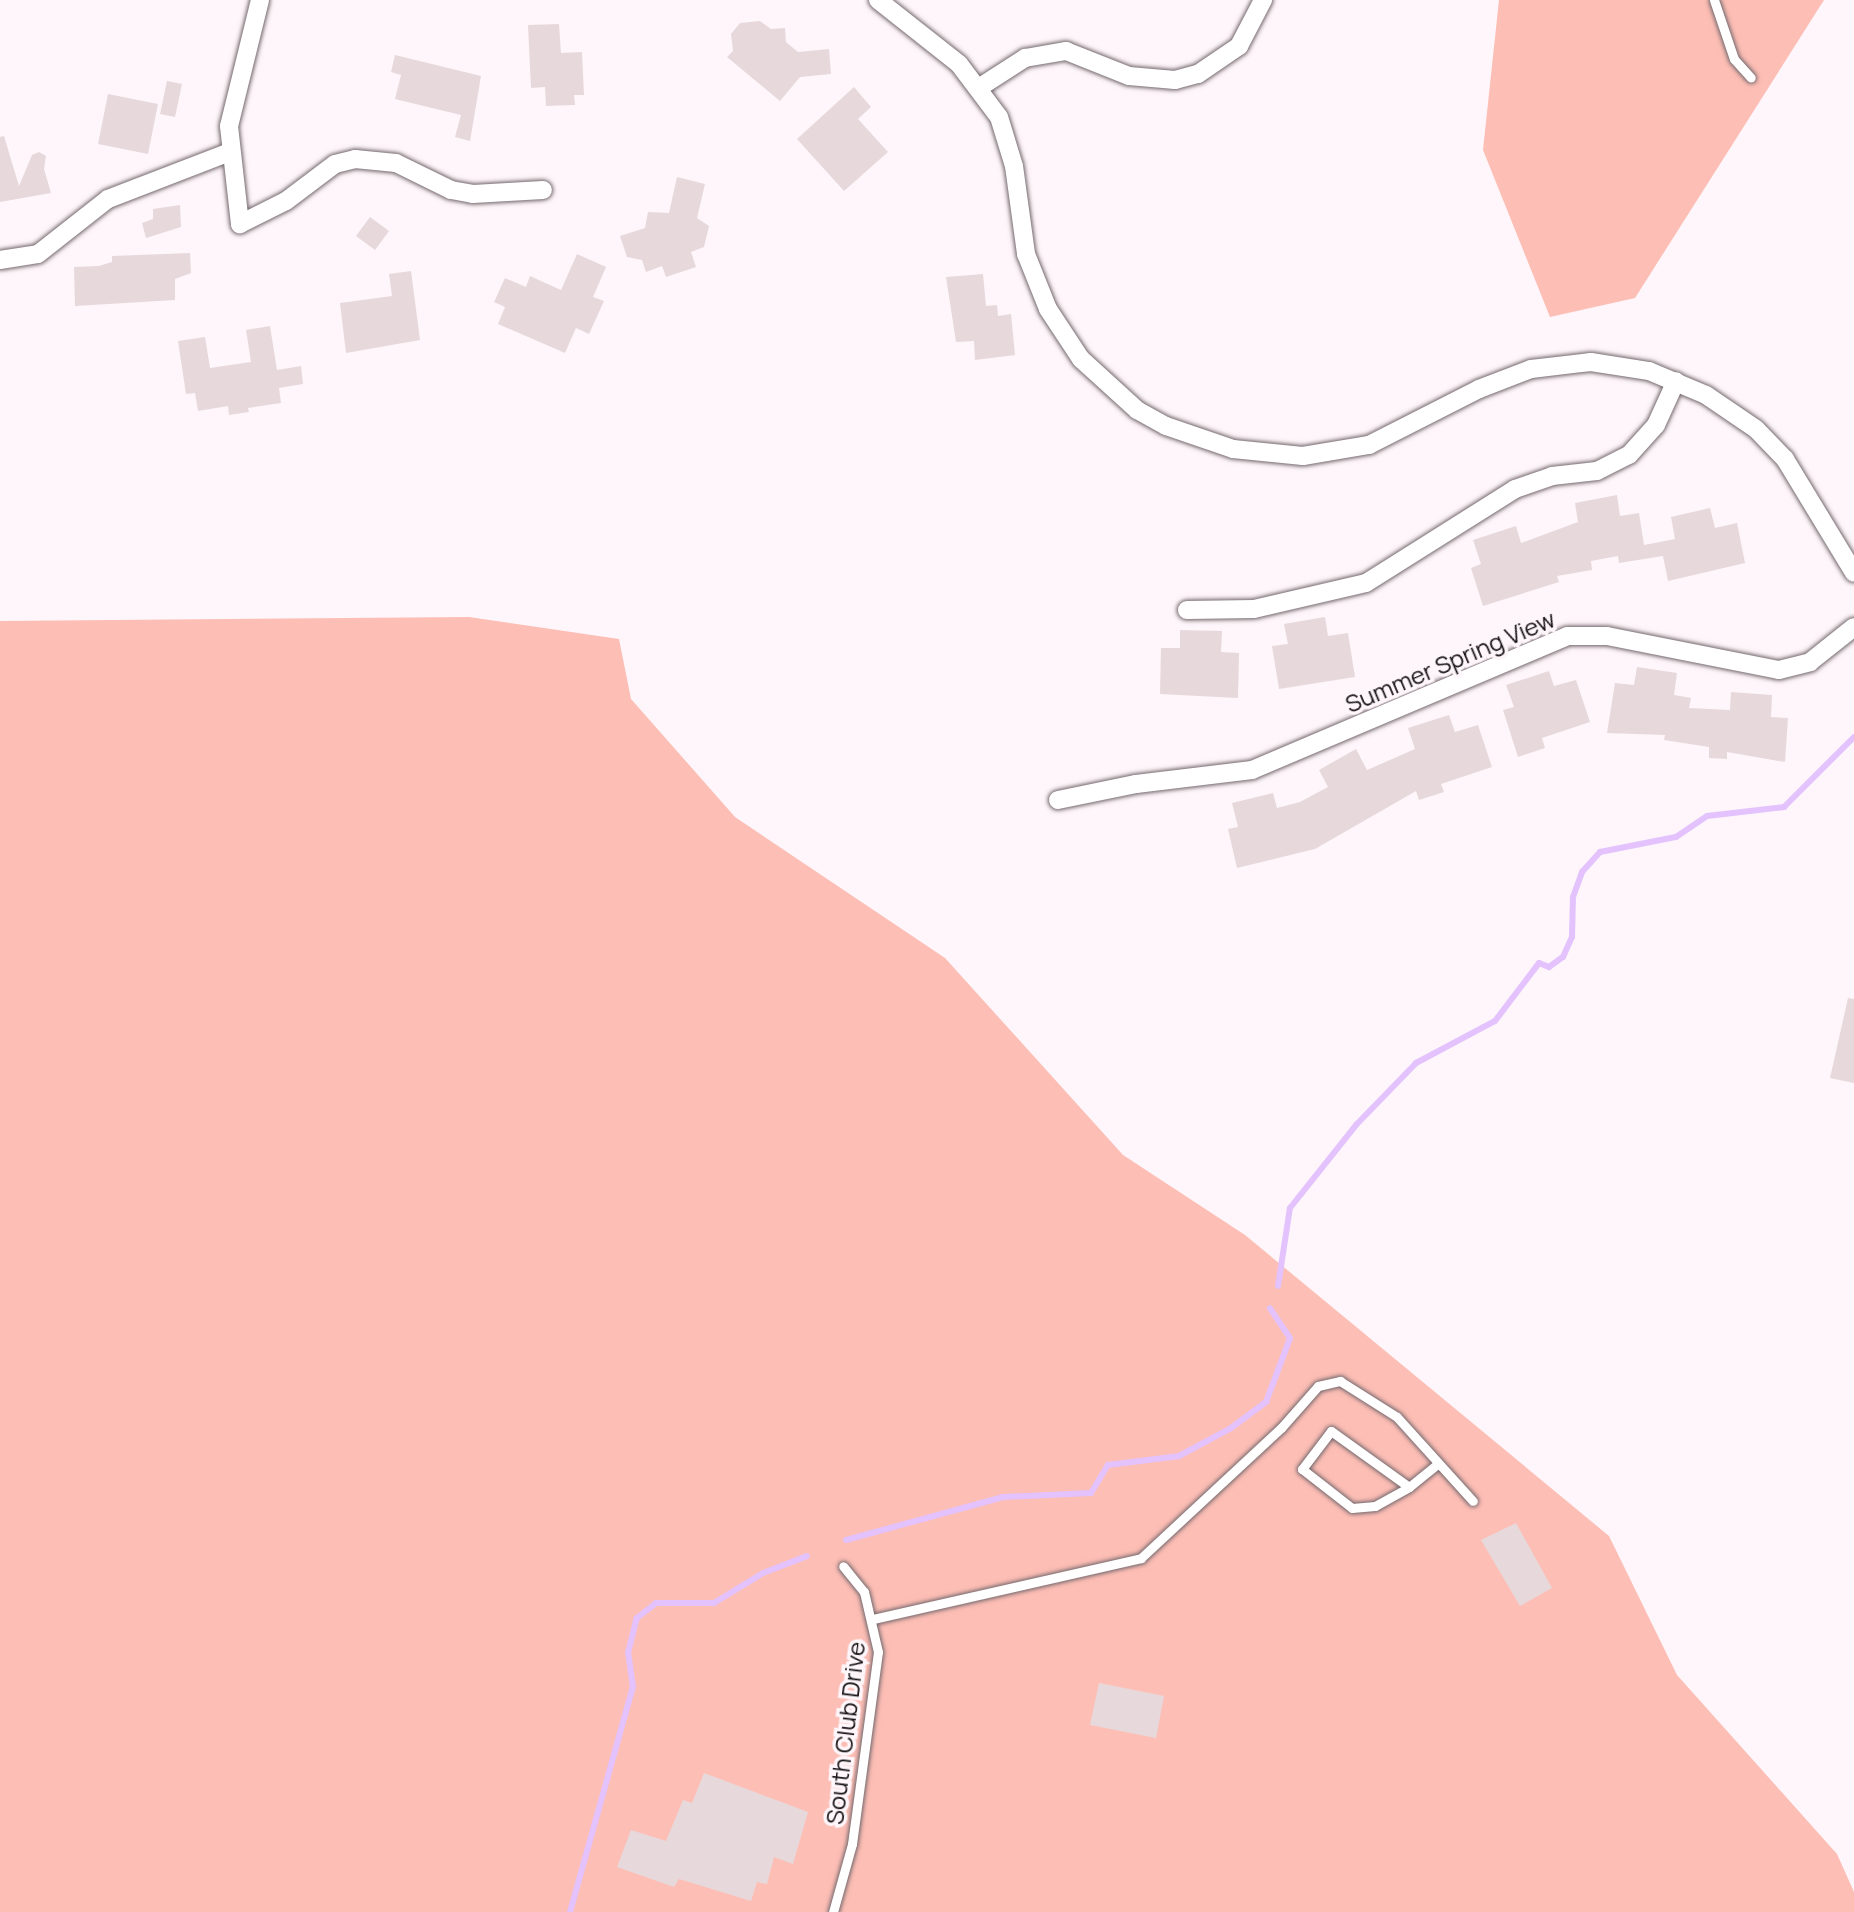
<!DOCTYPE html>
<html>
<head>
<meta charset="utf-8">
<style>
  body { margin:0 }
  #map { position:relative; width:1854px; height:1912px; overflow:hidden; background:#fef6fa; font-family:Manrope,sans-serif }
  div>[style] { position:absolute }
  .green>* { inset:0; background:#fdbeb5 }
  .stream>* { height:6px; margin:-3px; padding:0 3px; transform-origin:3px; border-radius:3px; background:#e3c2fd }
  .building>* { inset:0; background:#e7d9db }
  .roads { filter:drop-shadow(0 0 2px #75696e) drop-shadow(0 0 2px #75696e) }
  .service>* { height:9px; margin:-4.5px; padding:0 4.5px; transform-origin:4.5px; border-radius:4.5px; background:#fff }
  .minor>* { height:18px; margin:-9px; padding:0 9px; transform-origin:9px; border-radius:9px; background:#fff }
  span { translate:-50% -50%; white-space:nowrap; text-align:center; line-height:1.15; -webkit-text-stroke:7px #fef6fa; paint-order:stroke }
  .street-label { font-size:24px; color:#181416 }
</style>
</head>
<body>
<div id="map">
  <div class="green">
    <div style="clip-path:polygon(1499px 0,1824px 0,1635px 298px,1550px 317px,1483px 150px)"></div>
    <div style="clip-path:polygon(469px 617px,619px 639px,631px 699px,735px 817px,945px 958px,1123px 1155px,1245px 1235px,1609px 1536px,1677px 1675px,1837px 1854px,1854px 1892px,1854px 1912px,0 1912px,0 621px)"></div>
  </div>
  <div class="stream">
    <div style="left:1278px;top:1286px;width:79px;rotate:-81.3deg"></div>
    <div style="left:1290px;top:1208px;width:106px;rotate:-51.5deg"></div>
    <div style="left:1356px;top:1125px;width:86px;rotate:-45.9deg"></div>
    <div style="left:1416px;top:1063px;width:89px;rotate:-28deg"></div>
    <div style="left:1495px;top:1021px;width:73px;rotate:-52.8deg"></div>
    <div style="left:1539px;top:963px;width:11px;rotate:22deg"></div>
    <div style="left:1549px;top:967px;width:17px;rotate:-36deg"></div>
    <div style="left:1563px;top:957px;width:22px;rotate:-66deg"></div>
    <div style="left:1572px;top:937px;width:40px;rotate:-88.6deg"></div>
    <div style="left:1573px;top:897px;width:27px;rotate:-70deg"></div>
    <div style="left:1582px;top:872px;width:27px;rotate:-48deg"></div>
    <div style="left:1600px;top:852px;width:77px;rotate:-11.2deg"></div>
    <div style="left:1676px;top:837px;width:37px;rotate:-34deg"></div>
    <div style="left:1707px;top:816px;width:78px;rotate:-6.7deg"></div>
    <div style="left:1784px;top:807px;width:99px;rotate:-45deg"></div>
    <div style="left:846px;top:1540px;width:163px;rotate:-15.3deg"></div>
    <div style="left:1003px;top:1497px;width:88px;rotate:-2.6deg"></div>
    <div style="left:1091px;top:1493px;width:33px;rotate:-59deg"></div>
    <div style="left:1108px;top:1465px;width:72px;rotate:-7.2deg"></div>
    <div style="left:1179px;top:1456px;width:59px;rotate:-28.3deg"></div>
    <div style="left:1231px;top:1428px;width:44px;rotate:-36.6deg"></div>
    <div style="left:1266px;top:1402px;width:68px;rotate:-69.4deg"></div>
    <div style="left:1290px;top:1338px;width:36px;rotate:-124deg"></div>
    <div style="left:570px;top:1912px;width:234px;rotate:-74.4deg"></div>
    <div style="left:633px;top:1687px;width:34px;rotate:-98deg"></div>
    <div style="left:628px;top:1653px;width:36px;rotate:-76deg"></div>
    <div style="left:637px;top:1618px;width:24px;rotate:-38deg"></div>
    <div style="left:656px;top:1603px;width:58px"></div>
    <div style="left:714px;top:1603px;width:57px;rotate:-31.5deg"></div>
    <div style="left:763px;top:1573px;width:47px;rotate:-21.1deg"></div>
  </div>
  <div class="building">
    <div style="clip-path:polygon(760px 21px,771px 29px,785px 28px,786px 42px,798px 52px,829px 49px,831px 74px,800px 77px,780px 101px,727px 57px,733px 51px,731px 34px,740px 23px)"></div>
    <div style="clip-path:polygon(559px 24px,561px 53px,582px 52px,584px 95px,574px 95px,575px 105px,546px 106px,545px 87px,531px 88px,528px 25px)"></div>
    <div style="clip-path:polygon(395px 55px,481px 76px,470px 141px,455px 137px,461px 115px,395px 99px,401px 75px,391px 72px)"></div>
    <div style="clip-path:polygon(167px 81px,182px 84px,175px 117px,160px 114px)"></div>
    <div style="clip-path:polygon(854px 87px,871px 107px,858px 119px,888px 152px,844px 191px,797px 139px)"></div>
    <div style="clip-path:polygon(108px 94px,158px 104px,148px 154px,98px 144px)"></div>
    <div style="clip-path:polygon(4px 136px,19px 186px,32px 155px,39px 152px,46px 156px,44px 169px,51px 193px,0 202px,0 137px)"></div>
    <div style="clip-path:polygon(677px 177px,705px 184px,697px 218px,709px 226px,704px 247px,691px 252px,696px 267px,666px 277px,662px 266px,646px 272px,642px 260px,627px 257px,620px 236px,645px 228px,648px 212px,669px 213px)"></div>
    <div style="clip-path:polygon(180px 205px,181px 227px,146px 238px,142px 223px,153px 219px,153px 209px)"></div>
    <div style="clip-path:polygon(370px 217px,389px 231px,375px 250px,356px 236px)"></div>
    <div style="clip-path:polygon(190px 253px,191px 273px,175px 279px,175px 300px,75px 306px,74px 267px,99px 266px,112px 262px,112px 256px)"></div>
    <div style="clip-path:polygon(577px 254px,606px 267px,593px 297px,604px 301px,589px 334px,576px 328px,565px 353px,498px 324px,505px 307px,494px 302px,505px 278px,526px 287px,530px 276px,561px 290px)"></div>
    <div style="clip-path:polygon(411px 271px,420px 340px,346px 353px,340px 303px,392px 296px,389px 274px)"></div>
    <div style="clip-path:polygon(983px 274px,986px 306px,997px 305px,998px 316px,1011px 314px,1015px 355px,975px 360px,974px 341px,956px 342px,946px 277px)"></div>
    <div style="clip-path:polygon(270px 326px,277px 370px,301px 366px,303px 384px,279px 388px,281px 403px,248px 408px,249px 412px,229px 415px,228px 406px,198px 411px,195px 393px,186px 394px,178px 341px,205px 337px,210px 368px,251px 362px,246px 330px)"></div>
    <div style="clip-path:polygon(1617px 495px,1620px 516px,1639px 513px,1644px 545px,1675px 539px,1671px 517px,1710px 508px,1715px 528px,1737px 523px,1745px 563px,1668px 581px,1663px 556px,1619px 563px,1618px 556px,1591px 561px,1592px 570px,1557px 576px,1559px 582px,1483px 606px,1471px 568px,1481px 564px,1473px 540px,1516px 526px,1521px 543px,1578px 522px,1575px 503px)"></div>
    <div style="clip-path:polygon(1325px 617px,1328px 636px,1348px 633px,1355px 677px,1279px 689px,1272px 646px,1288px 644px,1284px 624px)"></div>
    <div style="clip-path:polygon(1180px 630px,1222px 631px,1221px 652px,1239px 653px,1238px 698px,1160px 694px,1161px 648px,1180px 648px)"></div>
    <div style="clip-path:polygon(1637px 667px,1677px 673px,1674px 695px,1691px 698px,1689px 708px,1730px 710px,1731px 692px,1772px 695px,1771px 717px,1788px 718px,1785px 762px,1727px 752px,1727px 759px,1709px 758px,1709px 747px,1664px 740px,1665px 735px,1607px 733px,1615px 683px,1634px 685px)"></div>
    <div style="clip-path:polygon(1549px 671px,1554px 686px,1576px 680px,1590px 722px,1542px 738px,1545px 748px,1518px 757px,1503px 710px,1514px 707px,1506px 685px)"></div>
    <div style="clip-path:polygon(1449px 715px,1455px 732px,1478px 725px,1492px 767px,1441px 784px,1444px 792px,1419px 800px,1416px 791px,1315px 849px,1237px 868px,1228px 829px,1238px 827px,1232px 803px,1273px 793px,1277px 808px,1300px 802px,1328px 787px,1319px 770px,1356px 749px,1367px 770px,1415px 749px,1408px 728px)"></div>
    <div style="clip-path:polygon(1848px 998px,1854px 999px,1854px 1083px,1830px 1078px)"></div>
    <div style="clip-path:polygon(1516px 1523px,1552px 1588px,1520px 1606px,1481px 1540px)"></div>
    <div style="clip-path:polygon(1099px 1683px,1164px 1696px,1156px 1738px,1090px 1725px)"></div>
    <div style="clip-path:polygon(704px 1773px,808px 1812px,793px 1864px,774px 1857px,767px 1884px,757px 1882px,751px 1901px,679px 1879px,674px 1887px,617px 1867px,631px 1830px,666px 1841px,683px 1800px,692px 1803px)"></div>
  </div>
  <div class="roads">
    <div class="service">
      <div style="left:1714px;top:0;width:62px;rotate:71.3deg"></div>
      <div style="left:1734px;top:59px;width:25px;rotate:48deg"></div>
      <div style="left:1409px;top:1487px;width:96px;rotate:-144.3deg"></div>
      <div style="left:1331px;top:1431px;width:48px;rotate:127.3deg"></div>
      <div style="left:1302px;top:1469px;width:63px;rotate:38deg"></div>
      <div style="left:1352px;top:1508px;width:23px;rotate:-5deg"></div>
      <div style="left:1375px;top:1506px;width:39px;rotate:-29deg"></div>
      <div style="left:1409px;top:1487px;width:35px;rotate:-39deg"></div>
      <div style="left:873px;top:1619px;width:275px;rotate:-12.8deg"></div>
      <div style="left:1141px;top:1558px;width:191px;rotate:-42.9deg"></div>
      <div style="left:1281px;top:1428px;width:56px;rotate:-48.6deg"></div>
      <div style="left:1318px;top:1386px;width:23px;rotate:-13deg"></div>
      <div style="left:1340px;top:1381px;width:67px;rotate:32.3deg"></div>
      <div style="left:1397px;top:1417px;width:113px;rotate:47.9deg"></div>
      <div style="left:833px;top:1912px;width:71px;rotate:-74.4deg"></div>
      <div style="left:852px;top:1844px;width:194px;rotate:-82.3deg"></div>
      <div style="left:878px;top:1652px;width:62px;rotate:-103.1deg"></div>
      <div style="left:864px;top:1592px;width:33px;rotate:-129deg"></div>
    </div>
    <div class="minor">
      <div style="left:260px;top:0;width:130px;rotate:103.8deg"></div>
      <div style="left:229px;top:126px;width:99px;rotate:83.6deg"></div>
      <div style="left:240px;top:224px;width:51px;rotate:-26.6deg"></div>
      <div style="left:286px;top:201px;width:61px;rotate:-37.1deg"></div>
      <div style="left:335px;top:164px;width:21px;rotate:-14deg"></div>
      <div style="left:355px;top:159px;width:41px;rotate:5.6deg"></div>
      <div style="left:396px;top:163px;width:61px;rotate:26.1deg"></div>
      <div style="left:451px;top:190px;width:22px;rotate:10deg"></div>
      <div style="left:473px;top:194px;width:70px;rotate:-3.3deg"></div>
      <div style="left:878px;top:0;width:103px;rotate:38.3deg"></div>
      <div style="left:959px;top:64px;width:66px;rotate:53deg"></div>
      <div style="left:999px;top:117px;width:51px;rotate:73deg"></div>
      <div style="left:1014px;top:166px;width:89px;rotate:82.2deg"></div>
      <div style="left:1026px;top:254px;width:59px;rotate:68.2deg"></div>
      <div style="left:1048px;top:309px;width:60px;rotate:56.6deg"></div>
      <div style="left:1081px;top:359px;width:76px;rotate:42.3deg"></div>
      <div style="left:1137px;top:410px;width:33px;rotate:29deg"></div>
      <div style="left:1166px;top:426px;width:71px;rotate:18.9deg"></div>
      <div style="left:1233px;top:449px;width:70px;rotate:5.7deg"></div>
      <div style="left:1303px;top:456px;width:67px;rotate:-9.5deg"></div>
      <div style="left:1369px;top:445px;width:123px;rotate:-27deg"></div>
      <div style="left:1479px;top:389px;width:56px;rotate:-21deg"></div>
      <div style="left:1531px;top:369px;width:60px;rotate:-6.7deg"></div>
      <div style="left:1591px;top:362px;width:59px;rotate:8.8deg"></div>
      <div style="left:1649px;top:371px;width:62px;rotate:22.8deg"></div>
      <div style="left:1706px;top:395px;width:60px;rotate:34.2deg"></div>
      <div style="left:1756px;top:429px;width:42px;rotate:46deg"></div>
      <div style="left:1785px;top:459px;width:133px;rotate:58.8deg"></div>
      <div style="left:980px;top:87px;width:54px;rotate:-32.8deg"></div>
      <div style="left:1025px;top:58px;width:42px;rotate:-9.7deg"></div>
      <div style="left:1066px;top:51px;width:68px;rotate:21.6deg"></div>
      <div style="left:1129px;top:76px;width:46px;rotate:5deg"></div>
      <div style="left:1175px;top:80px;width:24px;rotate:-15deg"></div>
      <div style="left:1198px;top:74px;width:50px;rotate:-34.3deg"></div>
      <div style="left:1239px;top:46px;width:52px;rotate:-62.4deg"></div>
      <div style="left:0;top:260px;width:38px;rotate:-9deg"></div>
      <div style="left:38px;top:254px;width:89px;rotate:-38.2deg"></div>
      <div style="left:108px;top:199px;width:131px;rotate:-21.1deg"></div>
      <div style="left:1187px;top:610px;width:67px;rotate:-0.9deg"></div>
      <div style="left:1254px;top:609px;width:115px;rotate:-13.1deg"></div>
      <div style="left:1366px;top:583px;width:176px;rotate:-32.2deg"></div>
      <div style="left:1515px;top:489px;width:39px;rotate:-19deg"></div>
      <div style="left:1552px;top:476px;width:45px;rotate:-6.3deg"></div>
      <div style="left:1597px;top:471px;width:36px;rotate:-27deg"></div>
      <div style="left:1629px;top:455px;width:40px;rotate:-48deg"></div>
      <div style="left:1656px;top:425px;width:48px;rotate:-65.6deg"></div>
      <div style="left:1058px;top:800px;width:80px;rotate:-11.6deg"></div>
      <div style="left:1136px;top:784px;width:117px;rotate:-6.9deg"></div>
      <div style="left:1252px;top:770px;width:342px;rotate:-23deg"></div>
      <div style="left:1567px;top:636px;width:40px"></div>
      <div style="left:1607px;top:636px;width:175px;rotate:11.2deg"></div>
      <div style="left:1779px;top:670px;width:32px;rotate:-14deg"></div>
      <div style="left:1810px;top:662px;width:56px;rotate:-38.5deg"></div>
    </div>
  </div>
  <div class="street-label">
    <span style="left:1450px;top:661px;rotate:-23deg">Summer Spring View</span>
    <span style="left:845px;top:1733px;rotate:-83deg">South Club Drive</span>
  </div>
</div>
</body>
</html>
